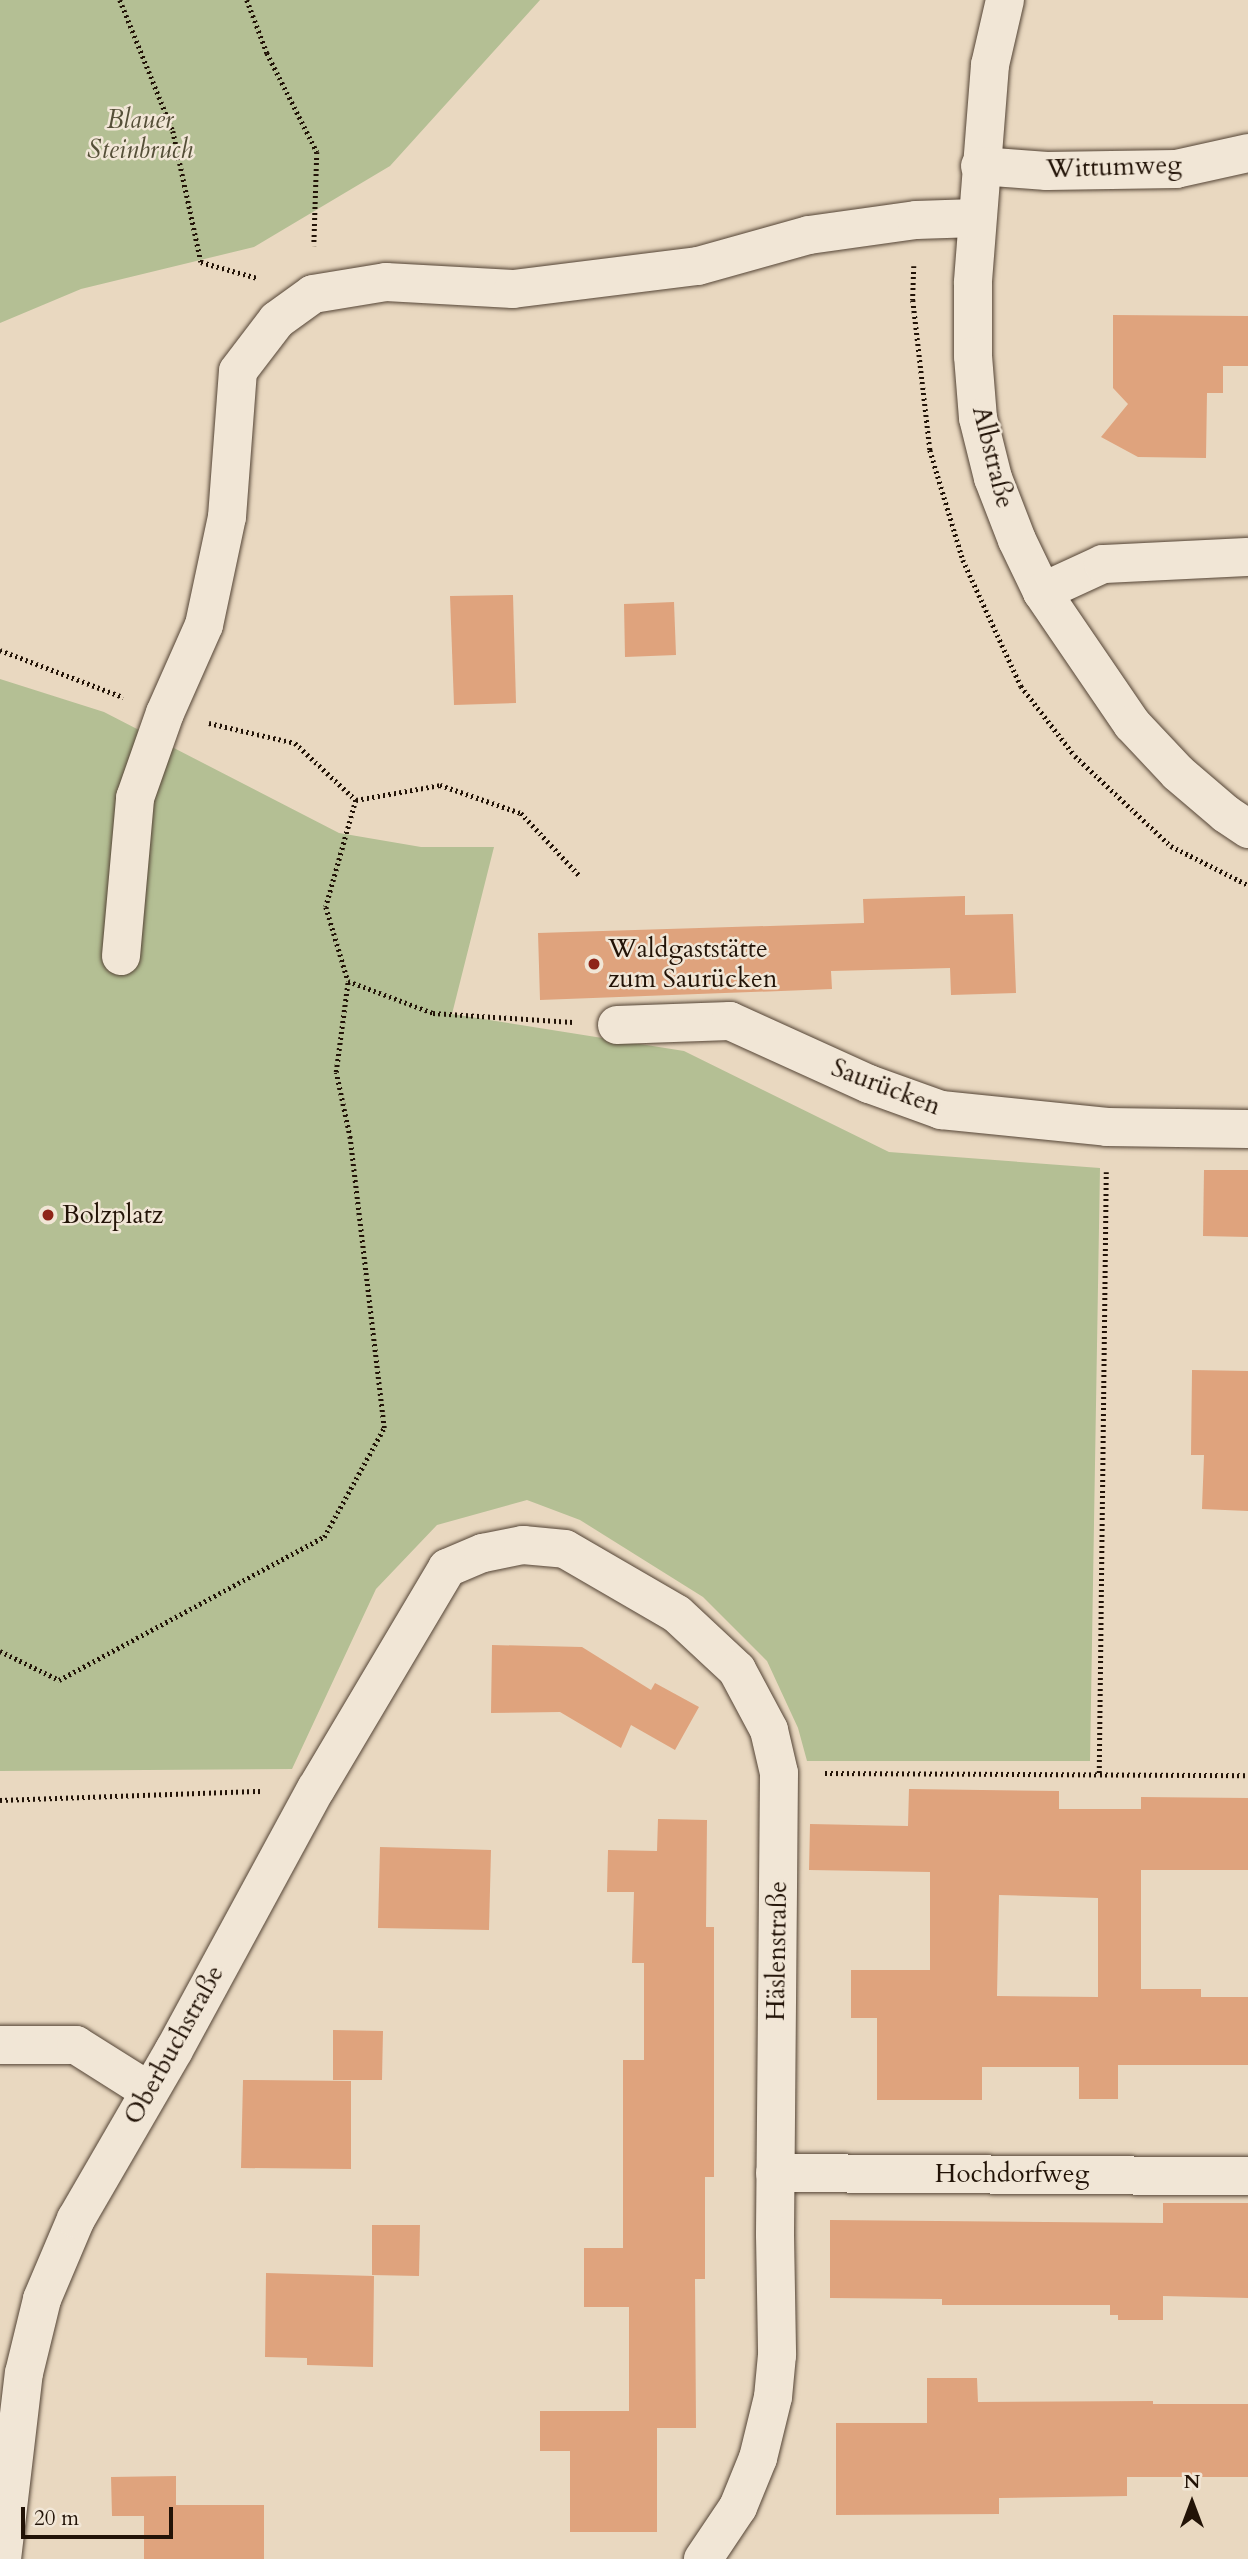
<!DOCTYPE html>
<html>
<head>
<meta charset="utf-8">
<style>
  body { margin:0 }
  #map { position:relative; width:1248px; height:2559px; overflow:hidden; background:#e9d8c0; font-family:Cardo,serif }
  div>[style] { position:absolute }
  .green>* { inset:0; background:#b4bf94 }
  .building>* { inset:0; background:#dfa37d }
  .path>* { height:4.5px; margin-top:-2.25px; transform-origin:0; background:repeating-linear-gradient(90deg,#221307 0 2px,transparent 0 5.5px) }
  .roads { filter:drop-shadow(0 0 2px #544435) drop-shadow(0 0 2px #544435) }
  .minor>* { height:38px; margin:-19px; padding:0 19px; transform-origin:19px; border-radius:19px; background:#f1e6d6 }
  .dots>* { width:19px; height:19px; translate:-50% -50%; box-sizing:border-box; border:4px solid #f1e6d6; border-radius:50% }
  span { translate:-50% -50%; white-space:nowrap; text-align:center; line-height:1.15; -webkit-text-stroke:5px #f1e6d6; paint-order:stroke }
  .park-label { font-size:26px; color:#554f38; font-style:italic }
  .street-label { font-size:26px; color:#221307 }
  .poi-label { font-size:26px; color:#221307 }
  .left { translate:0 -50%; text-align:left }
  .north { position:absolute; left:1157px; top:2468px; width:70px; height:70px; -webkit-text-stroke:5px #f1e6d6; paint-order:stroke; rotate:0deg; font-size:19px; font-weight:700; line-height:28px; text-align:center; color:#221307 }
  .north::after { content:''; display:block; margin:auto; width:24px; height:32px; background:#221307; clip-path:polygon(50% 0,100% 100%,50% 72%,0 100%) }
  .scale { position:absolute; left:21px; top:2507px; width:152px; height:32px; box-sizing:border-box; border:4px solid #221307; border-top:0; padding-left:9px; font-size:21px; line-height:24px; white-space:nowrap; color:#221307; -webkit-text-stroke:5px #f1e6d6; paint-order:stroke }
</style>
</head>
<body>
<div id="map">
  <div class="green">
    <div style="clip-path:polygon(0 0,540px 0,390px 166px,254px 247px,81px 289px,0 323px)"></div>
    <div style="clip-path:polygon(0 679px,104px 712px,339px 833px,421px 847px,494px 847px,452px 1014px,684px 1051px,889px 1152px,1100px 1168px,1090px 1761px,807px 1761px,798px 1728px,767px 1661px,703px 1597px,580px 1520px,527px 1500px,437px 1525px,376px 1589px,292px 1769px,0 1771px)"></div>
  </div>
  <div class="building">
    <div style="clip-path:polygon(1113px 315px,1248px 316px,1248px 366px,1223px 366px,1223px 393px,1207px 393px,1206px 458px,1138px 457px,1101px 437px,1128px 404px,1113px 388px)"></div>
    <div style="clip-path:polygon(513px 595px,516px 703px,454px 705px,450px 596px)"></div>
    <div style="clip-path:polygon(674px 602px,676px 655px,625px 657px,624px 604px)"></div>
    <div style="clip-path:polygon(965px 896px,965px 915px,1013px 914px,1016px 993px,951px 995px,950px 968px,831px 971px,832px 989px,540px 1000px,538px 933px,864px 923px,863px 899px)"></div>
    <div style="clip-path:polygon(1204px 1170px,1248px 1170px,1248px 1237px,1203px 1236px)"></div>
    <div style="clip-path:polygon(1192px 1370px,1248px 1371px,1248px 1511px,1202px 1509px,1204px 1455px,1191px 1455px)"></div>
    <div style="clip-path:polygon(492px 1645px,582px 1647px,651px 1690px,655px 1683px,699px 1707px,675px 1750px,631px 1725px,621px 1748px,560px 1712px,491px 1713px)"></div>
    <div style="clip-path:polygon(evenodd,909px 1789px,1059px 1791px,1059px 1809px,1141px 1809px,1141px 1797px,1248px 1798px,1248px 1870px,1141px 1870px,1141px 1989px,1201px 1989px,1201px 1997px,1248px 1997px,1248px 2065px,1118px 2065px,1118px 2099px,1079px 2099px,1079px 2067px,982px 2067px,982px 2100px,877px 2100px,877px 2018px,851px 2018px,851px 1970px,930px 1970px,930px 1872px,809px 1870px,810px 1824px,908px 1826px,909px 1789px,999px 1895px,1098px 1898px,1098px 1997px,997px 1996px,999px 1895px)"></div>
    <div style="clip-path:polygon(658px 1819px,707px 1820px,706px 1927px,714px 1927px,714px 2177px,705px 2177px,705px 2279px,695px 2279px,696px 2428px,657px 2428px,657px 2532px,570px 2532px,570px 2451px,540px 2451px,540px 2411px,629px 2411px,629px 2307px,584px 2307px,584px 2248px,623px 2248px,623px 2060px,644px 2060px,644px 1963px,632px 1963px,634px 1892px,607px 1892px,608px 1850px,657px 1851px)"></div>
    <div style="clip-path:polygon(380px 1847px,491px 1850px,489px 1930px,378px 1928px)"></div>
    <div style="clip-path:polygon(333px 2030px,383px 2031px,382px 2080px,333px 2080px)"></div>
    <div style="clip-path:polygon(243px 2080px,351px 2081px,351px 2169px,241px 2168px)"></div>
    <div style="clip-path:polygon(1163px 2203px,1248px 2203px,1248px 2298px,1163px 2296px,1163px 2320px,1118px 2320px,1118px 2315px,1110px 2315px,1110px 2305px,942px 2305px,942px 2299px,830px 2298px,830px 2220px,1163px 2223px)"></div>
    <div style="clip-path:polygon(372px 2225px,420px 2225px,419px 2276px,372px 2275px)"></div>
    <div style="clip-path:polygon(266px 2273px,374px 2276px,373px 2367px,307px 2365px,307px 2358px,265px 2357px)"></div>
    <div style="clip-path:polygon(927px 2378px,977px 2378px,978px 2402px,1153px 2401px,1153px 2404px,1248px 2404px,1248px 2477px,1127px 2477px,1127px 2496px,999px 2498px,999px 2514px,836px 2515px,836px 2423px,927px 2423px)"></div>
    <div style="clip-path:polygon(176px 2476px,176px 2505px,264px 2505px,264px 2559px,144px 2559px,144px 2516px,112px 2516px,111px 2477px)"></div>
  </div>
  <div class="path">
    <div style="left:120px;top:0;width:141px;rotate:68deg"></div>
    <div style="left:173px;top:131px;width:134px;rotate:77.9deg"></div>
    <div style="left:201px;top:262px;width:58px;rotate:15.9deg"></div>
    <div style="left:247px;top:0;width:57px;rotate:69.3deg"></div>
    <div style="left:267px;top:53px;width:111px;rotate:63.2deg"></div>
    <div style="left:317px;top:152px;width:94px;rotate:91.8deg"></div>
    <div style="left:914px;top:266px;width:34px;rotate:92deg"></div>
    <div style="left:913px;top:300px;width:151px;rotate:83.5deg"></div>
    <div style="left:930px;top:450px;width:115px;rotate:73.3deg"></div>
    <div style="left:963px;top:560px;width:139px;rotate:65.3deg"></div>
    <div style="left:1021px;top:686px;width:88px;rotate:52.4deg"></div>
    <div style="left:1075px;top:756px;width:132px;rotate:43.2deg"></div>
    <div style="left:1171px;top:846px;width:86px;rotate:26.9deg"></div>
    <div style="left:0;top:650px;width:132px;rotate:20.9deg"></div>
    <div style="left:209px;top:723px;width:88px;rotate:13.1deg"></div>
    <div style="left:295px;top:743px;width:83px;rotate:43.1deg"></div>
    <div style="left:356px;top:800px;width:85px;rotate:-10.1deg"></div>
    <div style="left:440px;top:785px;width:86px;rotate:19.1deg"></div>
    <div style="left:521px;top:813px;width:85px;rotate:46.9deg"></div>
    <div style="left:356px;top:800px;width:111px;rotate:105.7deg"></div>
    <div style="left:326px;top:907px;width:77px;rotate:73.4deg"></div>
    <div style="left:348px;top:981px;width:91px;rotate:20.6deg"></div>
    <div style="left:433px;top:1013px;width:140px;rotate:3.7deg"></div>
    <div style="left:0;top:1651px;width:66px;rotate:26.2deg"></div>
    <div style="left:59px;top:1680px;width:301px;rotate:-28.4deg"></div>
    <div style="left:324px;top:1537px;width:124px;rotate:-61.2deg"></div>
    <div style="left:384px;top:1428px;width:292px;rotate:-96.7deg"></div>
    <div style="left:350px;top:1138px;width:67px;rotate:-102deg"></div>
    <div style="left:336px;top:1072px;width:92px;rotate:-82.5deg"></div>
    <div style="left:825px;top:1773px;width:423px;rotate:0.3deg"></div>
    <div style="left:1099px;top:1773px;width:601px;rotate:-89.33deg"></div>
    <div style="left:0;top:1800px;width:261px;rotate:-2deg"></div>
  </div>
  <div class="roads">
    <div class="minor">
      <div style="left:1005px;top:0;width:67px;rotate:103deg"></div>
      <div style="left:990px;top:65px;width:219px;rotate:94.5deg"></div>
      <div style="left:973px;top:283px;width:73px;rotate:90deg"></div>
      <div style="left:973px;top:356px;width:62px;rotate:85.4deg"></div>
      <div style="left:978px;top:418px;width:62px;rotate:76deg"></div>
      <div style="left:993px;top:478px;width:66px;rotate:68.8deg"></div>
      <div style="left:1017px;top:540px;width:58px;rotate:64.3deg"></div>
      <div style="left:1042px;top:592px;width:160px;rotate:55.7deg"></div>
      <div style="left:1132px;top:724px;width:67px;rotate:46.8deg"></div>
      <div style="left:1178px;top:773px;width:63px;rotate:40.5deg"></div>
      <div style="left:1226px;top:814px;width:27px;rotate:34deg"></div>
      <div style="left:980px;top:166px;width:67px;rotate:4.3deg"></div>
      <div style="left:1047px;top:171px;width:129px;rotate:-0.9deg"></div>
      <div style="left:1176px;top:169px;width:74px;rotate:-12.5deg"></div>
      <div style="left:1042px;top:592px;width:67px;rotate:-24.7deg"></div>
      <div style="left:1103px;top:564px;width:145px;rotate:-2.8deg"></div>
      <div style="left:121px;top:956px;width:159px;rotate:-84.9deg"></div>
      <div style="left:135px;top:798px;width:90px;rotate:-70.6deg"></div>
      <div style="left:165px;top:713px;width:96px;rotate:-66.1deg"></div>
      <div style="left:204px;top:625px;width:110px;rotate:-78deg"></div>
      <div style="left:227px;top:517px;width:146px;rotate:-85.7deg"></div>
      <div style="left:238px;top:371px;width:64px;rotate:-52.6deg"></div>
      <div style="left:277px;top:320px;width:44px;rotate:-35.8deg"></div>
      <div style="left:313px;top:294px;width:74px;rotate:-9.3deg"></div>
      <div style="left:386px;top:282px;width:127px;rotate:3.2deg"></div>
      <div style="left:513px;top:289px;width:186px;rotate:-7.1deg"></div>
      <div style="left:698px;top:266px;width:115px;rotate:-15.6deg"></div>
      <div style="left:809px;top:235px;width:108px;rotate:-8deg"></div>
      <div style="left:916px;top:220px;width:60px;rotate:-1.9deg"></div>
      <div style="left:617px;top:1025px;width:113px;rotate:-2deg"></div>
      <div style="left:730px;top:1021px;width:153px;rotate:24.4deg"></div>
      <div style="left:869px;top:1084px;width:77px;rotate:19.9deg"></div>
      <div style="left:941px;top:1110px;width:167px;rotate:5.8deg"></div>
      <div style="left:1107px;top:1127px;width:141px;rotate:0.8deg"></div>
      <div style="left:0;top:2045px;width:76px"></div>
      <div style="left:76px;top:2045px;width:86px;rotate:32.2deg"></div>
      <div style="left:775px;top:2173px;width:473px;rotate:0.4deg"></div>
      <div style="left:2px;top:2559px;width:187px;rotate:-83.3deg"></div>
      <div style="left:24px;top:2373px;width:76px;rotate:-76.3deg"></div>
      <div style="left:42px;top:2299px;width:87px;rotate:-67deg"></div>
      <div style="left:76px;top:2219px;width:195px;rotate:-59.9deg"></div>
      <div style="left:174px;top:2050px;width:297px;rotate:-61.5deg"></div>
      <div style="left:316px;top:1789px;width:257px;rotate:-59.3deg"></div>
      <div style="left:447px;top:1568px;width:39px;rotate:-23deg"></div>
      <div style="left:483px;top:1553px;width:41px;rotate:-11.3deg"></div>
      <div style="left:523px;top:1545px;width:42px;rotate:5.4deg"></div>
      <div style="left:565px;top:1549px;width:129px;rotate:30.1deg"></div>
      <div style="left:677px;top:1614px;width:82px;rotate:43deg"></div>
      <div style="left:737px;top:1670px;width:68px;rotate:61.9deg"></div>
      <div style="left:769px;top:1730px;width:44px;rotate:76.9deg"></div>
      <div style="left:779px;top:1773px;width:462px;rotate:90.5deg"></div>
      <div style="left:775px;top:2235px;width:120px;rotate:89deg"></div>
      <div style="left:777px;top:2355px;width:42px;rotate:95.4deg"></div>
      <div style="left:773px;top:2397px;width:63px;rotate:103.8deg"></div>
      <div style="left:758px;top:2458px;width:53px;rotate:112.2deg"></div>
      <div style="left:738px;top:2507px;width:63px;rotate:123.9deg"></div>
    </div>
  </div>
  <div class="dots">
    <div style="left:594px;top:964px;background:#8f2418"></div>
    <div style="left:48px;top:1215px;background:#8f2418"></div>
  </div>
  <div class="park-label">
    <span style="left:140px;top:135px">Blauer<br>Steinbruch</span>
  </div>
  <div class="street-label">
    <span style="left:1114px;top:167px;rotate:-2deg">Wittumweg</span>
    <span style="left:993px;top:457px;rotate:76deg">Albstraße</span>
    <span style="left:886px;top:1087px;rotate:21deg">Saurücken</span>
    <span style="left:777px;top:1951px;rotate:-89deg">Häslenstraße</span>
    <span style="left:174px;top:2045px;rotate:-61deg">Oberbuchstraße</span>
    <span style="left:1012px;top:2174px">Hochdorfweg</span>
  </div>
  <div class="poi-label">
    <span class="left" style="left:608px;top:964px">Waldgaststätte<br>zum Saurücken</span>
    <span class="left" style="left:62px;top:1215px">Bolzplatz</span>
  </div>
  <div class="north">N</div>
  <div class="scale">20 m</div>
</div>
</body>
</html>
